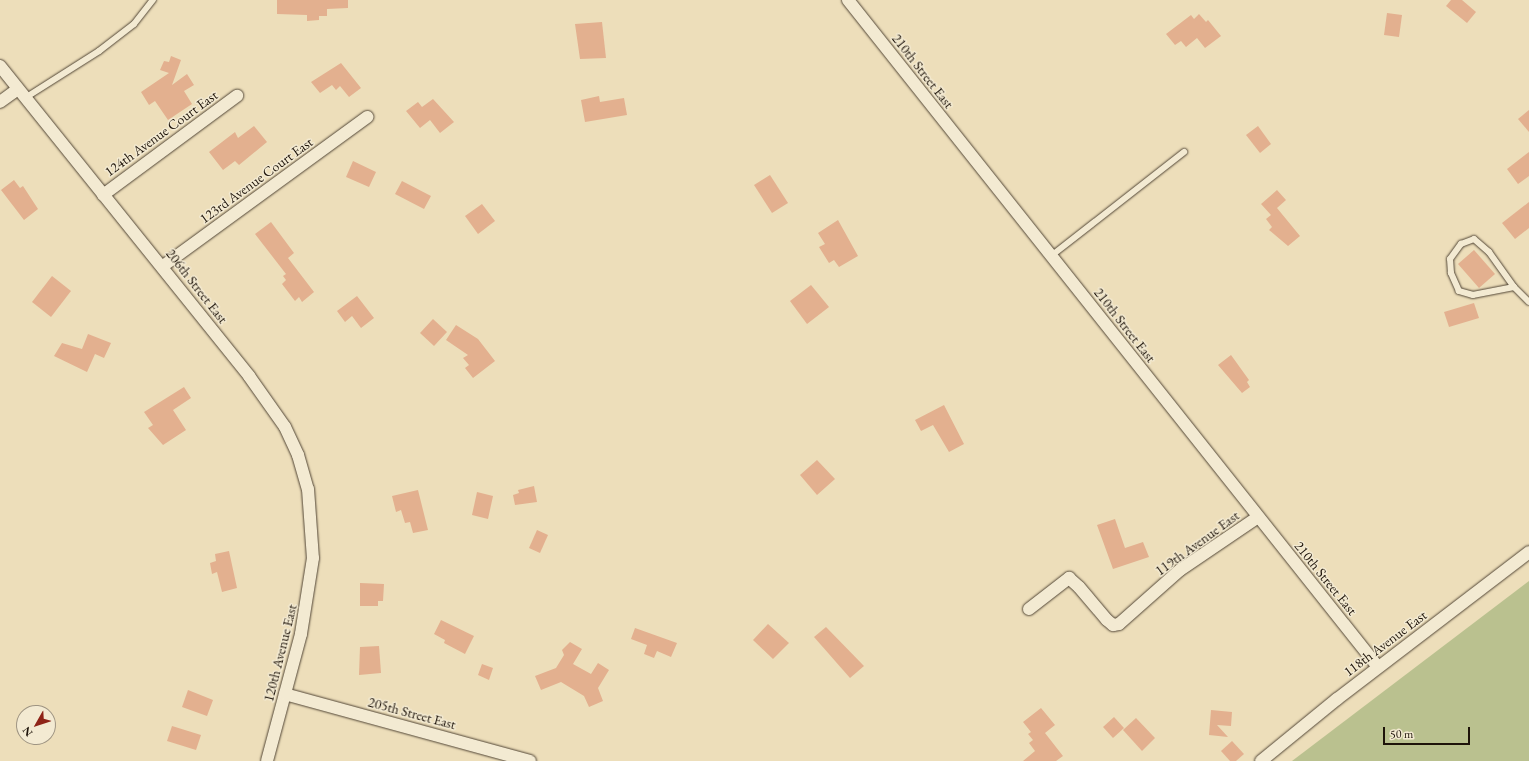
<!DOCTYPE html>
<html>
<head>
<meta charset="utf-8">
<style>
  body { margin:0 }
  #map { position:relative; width:1529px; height:761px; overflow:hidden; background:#eddeba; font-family:"EB Garamond",serif }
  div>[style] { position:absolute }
  .green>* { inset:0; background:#bac18f }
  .building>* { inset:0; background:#e3b08f }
  .roads { filter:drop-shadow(0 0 1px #524636) drop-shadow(0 0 1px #524636) }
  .lane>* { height:6px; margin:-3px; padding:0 3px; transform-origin:3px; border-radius:3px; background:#f3ead2 }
  .street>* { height:12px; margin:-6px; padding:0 6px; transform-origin:6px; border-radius:6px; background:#f3ead2 }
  span { translate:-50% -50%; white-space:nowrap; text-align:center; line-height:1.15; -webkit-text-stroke:3px #f3ead2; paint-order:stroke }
  .street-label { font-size:14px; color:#1e140a }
  .north { position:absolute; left:16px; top:705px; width:40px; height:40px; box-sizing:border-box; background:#f3ead2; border:1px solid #9e9482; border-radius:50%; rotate:231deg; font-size:11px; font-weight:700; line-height:16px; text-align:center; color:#1e140a }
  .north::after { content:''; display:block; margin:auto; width:14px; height:18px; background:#8f2418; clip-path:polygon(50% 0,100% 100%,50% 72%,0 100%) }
  .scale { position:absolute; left:1383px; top:727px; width:87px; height:18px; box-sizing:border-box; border:2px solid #1e140a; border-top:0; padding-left:5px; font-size:12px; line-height:14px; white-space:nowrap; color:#1e140a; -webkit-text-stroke:3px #f3ead2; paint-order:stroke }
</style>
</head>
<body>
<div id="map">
  <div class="green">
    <div style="clip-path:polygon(1529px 581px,1529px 761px,1292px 761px)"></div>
  </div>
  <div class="building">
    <div style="clip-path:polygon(277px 0,348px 0,348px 8px,327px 9px,327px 16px,319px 16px,319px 20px,307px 21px,307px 15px,277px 14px)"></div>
    <div style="clip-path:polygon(1451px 0,1462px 0,1476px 12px,1467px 23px,1446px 6px)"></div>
    <div style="clip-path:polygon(1387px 13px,1402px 15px,1399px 37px,1384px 35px)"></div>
    <div style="clip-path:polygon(1199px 14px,1206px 22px,1208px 20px,1221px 36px,1205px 48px,1197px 38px,1186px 47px,1181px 41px,1175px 45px,1166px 34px,1191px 15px,1194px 19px)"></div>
    <div style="clip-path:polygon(602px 22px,606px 58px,580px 59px,575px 24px)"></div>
    <div style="clip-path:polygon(171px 56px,181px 60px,172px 85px,187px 74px,194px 85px,184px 91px,192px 104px,168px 120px,155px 101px,149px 105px,141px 92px,169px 73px,160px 70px,164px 61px,169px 62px)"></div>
    <div style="clip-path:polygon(341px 63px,361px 88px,349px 97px,340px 86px,336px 90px,332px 85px,320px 93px,311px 82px)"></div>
    <div style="clip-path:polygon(599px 96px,600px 102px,624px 98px,627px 115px,585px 122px,581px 100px)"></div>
    <div style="clip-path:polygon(433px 99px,454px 122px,440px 133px,430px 120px,420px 128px,406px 111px,418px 102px,422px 107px)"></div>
    <div style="clip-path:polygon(1529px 110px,1529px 132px,1518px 119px)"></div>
    <div style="clip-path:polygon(254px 126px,267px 142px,239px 165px,235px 161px,223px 170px,209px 152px,235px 132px,238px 138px)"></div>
    <div style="clip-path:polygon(1258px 126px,1271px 144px,1260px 153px,1246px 135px)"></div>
    <div style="clip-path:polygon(1529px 152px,1529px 176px,1518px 184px,1507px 169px)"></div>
    <div style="clip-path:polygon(353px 161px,376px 172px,369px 187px,346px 177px)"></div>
    <div style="clip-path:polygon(770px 175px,788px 203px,772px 213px,754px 185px)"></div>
    <div style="clip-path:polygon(14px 180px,20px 188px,23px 186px,38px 209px,24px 220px,1px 190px)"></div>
    <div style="clip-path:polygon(402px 181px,431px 196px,424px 209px,395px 194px)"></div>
    <div style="clip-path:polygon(1277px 190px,1286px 200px,1277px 208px,1300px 236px,1288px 246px,1269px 230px,1272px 227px,1266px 219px,1271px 215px,1261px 204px)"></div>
    <div style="clip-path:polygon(1529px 202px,1529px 228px,1515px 239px,1502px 223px)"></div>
    <div style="clip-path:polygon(482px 204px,495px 221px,478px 234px,465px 216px)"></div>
    <div style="clip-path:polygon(838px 220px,858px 256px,839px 267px,834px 260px,829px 263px,819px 247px,825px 244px,818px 233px)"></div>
    <div style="clip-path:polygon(271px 222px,294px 253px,288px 258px,314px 292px,302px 302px,299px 297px,295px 301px,282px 284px,286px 280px,283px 276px,286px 274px,255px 234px)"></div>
    <div style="clip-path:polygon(1474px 250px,1495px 274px,1479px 288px,1458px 264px)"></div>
    <div style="clip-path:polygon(52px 276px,71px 291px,51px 317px,32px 302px)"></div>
    <div style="clip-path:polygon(811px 285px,829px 307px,807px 324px,790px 301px)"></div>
    <div style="clip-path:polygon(357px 296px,374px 318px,361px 328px,352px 316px,345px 322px,337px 311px)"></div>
    <div style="clip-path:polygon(1474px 303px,1479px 318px,1449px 327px,1444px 312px)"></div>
    <div style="clip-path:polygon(433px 319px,447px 332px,434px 346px,420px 333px)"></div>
    <div style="clip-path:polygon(456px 325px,478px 339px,495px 361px,473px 378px,465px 368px,469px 365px,463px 358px,468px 355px,446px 340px)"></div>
    <div style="clip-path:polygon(88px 334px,111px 343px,104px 358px,95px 354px,87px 372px,54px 356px,62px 343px,82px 349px)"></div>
    <div style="clip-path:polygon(1231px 355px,1249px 380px,1247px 382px,1250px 387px,1242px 393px,1218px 365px)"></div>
    <div style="clip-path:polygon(184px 387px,191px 398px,173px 410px,186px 430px,163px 445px,148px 428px,153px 425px,144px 412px)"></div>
    <div style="clip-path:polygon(944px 405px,964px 444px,949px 452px,933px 425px,921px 431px,915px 420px)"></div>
    <div style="clip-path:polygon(817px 460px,835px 479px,817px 495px,800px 475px)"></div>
    <div style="clip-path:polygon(534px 486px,537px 502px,515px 505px,513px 495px,519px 493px,518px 490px)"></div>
    <div style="clip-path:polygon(418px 490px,428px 530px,413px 533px,410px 522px,405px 523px,401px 510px,396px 512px,392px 496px)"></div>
    <div style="clip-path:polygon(477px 492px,493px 496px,488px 519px,472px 515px)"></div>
    <div style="clip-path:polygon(1115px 519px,1125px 548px,1143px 542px,1149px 557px,1113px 569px,1097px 525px)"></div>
    <div style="clip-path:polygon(537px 530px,548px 535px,540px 553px,529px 548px)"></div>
    <div style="clip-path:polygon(229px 551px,237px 588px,222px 592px,217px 572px,212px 574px,210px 563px,216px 561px,215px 554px)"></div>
    <div style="clip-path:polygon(360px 583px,384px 584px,383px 601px,378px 601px,378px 606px,360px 606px)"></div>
    <div style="clip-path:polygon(441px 620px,474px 636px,465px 654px,444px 643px,445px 640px,434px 634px)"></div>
    <div style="clip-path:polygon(768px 624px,789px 643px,773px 659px,753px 640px)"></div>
    <div style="clip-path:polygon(826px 627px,864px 666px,850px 678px,814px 637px)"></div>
    <div style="clip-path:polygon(635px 628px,677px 643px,671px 657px,657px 651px,654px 658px,644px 654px,647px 645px,631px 639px)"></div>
    <div style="clip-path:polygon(570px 642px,582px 649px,573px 664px,591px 674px,598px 663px,609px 670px,598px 688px,603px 701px,589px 707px,584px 696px,561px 682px,541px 690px,535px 676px,556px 668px,564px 655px,562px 650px)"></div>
    <div style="clip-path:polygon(379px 646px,381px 673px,359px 675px,360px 647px)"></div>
    <div style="clip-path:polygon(482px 664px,493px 668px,489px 680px,478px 675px)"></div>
    <div style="clip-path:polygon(188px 690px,213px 700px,207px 716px,182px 707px)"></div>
    <div style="clip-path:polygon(1041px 708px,1055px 725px,1045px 733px,1063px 756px,1056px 761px,1023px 761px,1035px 751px,1029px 743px,1033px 740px,1028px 734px,1031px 732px,1023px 722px)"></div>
    <div style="clip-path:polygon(1211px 710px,1232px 712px,1231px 726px,1217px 725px,1228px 737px,1209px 735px)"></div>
    <div style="clip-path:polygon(1114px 717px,1124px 728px,1113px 738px,1103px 727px)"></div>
    <div style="clip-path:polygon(1136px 718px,1155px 738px,1142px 751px,1123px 730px)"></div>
    <div style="clip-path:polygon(172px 726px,201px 735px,196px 750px,167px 741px)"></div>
    <div style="clip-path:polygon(1232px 741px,1244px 754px,1236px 761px,1230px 761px,1221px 751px)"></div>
  </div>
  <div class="roads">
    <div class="lane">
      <div style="left:25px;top:98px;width:88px;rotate:-32.4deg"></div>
      <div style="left:99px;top:51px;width:44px;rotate:-37.6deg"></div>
      <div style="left:134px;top:24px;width:31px;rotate:-52deg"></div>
      <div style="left:1051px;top:256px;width:169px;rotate:-38deg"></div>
      <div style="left:1514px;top:287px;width:42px;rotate:169deg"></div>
      <div style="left:1473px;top:295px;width:15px;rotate:-164deg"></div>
      <div style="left:1459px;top:291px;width:20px;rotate:-114deg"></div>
      <div style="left:1451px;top:273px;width:14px;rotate:-94deg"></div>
      <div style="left:1450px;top:259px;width:19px;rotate:-54deg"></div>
      <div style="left:1461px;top:244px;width:14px;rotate:-21deg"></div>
      <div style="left:1474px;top:239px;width:20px;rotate:41deg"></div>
      <div style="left:1489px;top:252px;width:43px;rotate:54.5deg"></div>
      <div style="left:1514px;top:287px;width:21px;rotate:45deg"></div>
    </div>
    <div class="street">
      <div style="left:848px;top:0;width:852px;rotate:51.53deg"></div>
      <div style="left:0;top:66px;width:398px;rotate:51.2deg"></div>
      <div style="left:249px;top:376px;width:62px;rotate:54.8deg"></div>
      <div style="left:285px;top:427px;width:31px;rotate:65deg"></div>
      <div style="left:298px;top:455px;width:35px;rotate:74deg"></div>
      <div style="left:308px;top:489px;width:69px;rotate:85.9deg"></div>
      <div style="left:313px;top:558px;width:77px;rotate:99deg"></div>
      <div style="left:301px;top:634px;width:131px;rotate:105deg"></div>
      <div style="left:0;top:102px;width:22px;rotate:-36deg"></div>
      <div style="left:103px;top:195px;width:167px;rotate:-36.5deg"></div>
      <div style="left:163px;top:266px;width:253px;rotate:-36.1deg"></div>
      <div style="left:1029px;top:609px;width:51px;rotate:-37.8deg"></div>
      <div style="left:1069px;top:578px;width:13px;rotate:42deg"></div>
      <div style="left:1079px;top:587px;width:43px;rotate:49.7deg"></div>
      <div style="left:1107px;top:620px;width:8px;rotate:40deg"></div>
      <div style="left:1113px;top:625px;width:6px;rotate:-9deg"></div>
      <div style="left:1119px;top:624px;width:81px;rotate:-41.5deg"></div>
      <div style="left:1180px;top:570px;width:94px;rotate:-34.2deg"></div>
      <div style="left:285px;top:694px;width:254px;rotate:15.3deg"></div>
      <div style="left:1261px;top:761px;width:98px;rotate:-39.2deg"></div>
      <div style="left:1337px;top:699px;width:242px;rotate:-37.4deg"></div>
    </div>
  </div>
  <div class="street-label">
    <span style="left:923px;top:71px;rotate:52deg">210th Street East</span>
    <span style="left:161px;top:133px;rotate:-36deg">124th Avenue Court East</span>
    <span style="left:256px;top:180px;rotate:-36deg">123rd Avenue Court East</span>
    <span style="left:197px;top:286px;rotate:52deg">206th Street East</span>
    <span style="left:1125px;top:325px;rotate:52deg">210th Street East</span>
    <span style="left:1197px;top:543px;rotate:-36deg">119th Avenue East</span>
    <span style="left:1326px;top:578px;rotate:51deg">210th Street East</span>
    <span style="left:1385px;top:643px;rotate:-37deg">118th Avenue East</span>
    <span style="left:280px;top:653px;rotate:-76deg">120th Avenue East</span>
    <span style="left:412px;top:713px;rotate:15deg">205th Street East</span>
  </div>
  <div class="north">N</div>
  <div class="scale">50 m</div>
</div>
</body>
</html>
